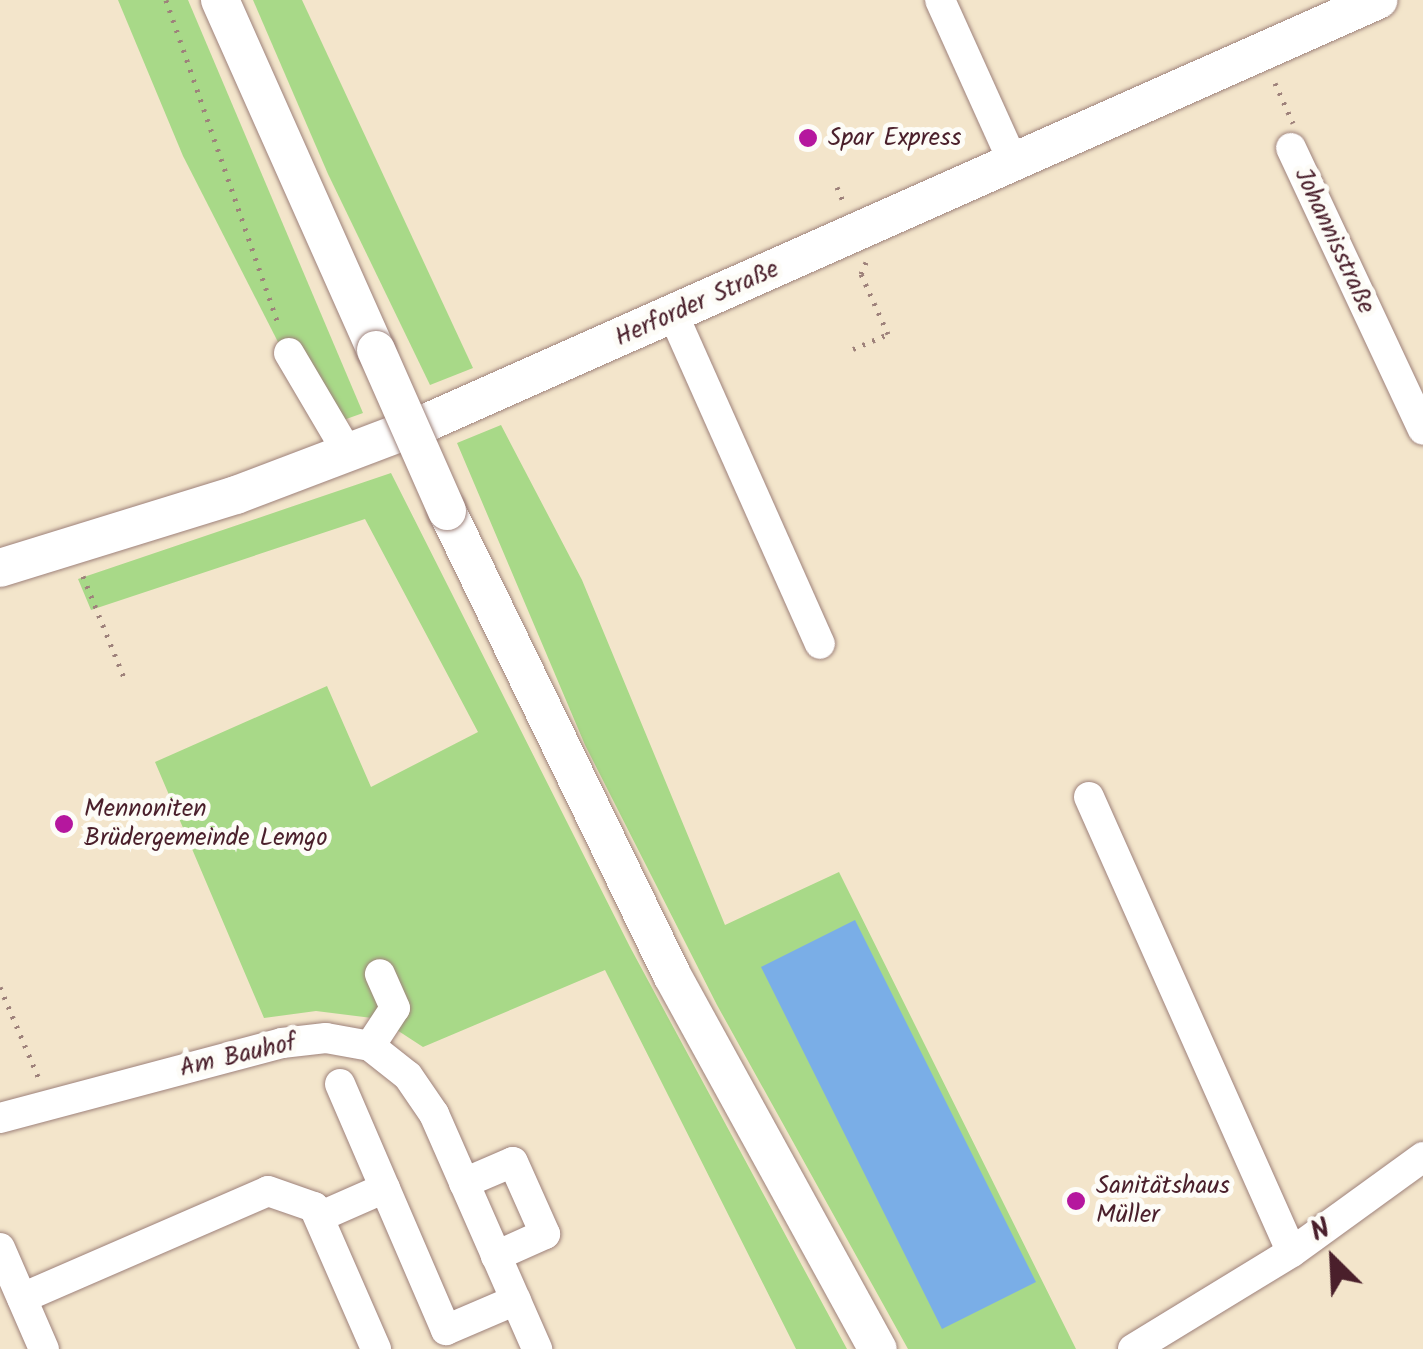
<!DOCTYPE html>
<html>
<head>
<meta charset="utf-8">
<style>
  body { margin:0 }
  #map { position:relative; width:1423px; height:1349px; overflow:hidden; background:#f3e5cb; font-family:Kalam,sans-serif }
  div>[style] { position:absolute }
  .green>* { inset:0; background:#a8d988 }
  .water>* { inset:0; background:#7aaee7 }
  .path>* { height:5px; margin-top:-2.5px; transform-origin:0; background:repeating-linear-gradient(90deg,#9e827b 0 2.5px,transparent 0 10.5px) }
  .roads { filter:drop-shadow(0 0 2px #9e827b) drop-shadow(0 0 2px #9e827b) }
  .minor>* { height:30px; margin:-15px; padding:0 15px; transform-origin:15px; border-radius:15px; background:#fff }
  .major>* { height:38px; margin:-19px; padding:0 19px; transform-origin:19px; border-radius:19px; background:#fff }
  .bridges { filter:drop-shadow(0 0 2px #9e827b) drop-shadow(0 0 2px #9e827b) }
  .major-bridge>* { height:38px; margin:-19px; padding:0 19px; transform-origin:19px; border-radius:19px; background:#fff }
  .dots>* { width:28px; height:28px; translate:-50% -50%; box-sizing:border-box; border:5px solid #fdfcf7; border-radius:50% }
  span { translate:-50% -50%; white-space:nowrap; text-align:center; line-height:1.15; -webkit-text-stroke:10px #fdfcf7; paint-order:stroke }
  .poi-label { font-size:25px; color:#4a1f2b }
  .left { translate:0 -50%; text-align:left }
  .street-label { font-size:25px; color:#4a1f2b }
  .north { position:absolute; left:1283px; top:1209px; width:100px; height:100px; -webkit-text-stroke:8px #fdfcf7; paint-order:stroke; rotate:336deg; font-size:28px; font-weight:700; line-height:40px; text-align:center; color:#4a1f2b }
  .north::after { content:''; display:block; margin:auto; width:35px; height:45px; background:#4a1f2b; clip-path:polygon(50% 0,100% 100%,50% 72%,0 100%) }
</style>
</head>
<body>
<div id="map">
  <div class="green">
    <div style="clip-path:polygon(118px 0,188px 0,363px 413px,338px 422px,279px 344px,183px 156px)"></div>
    <div style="clip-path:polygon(253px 0,302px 0,473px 368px,430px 385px,328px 174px)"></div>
    <div style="clip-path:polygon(501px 425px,582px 580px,725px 925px,839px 872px,1076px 1349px,908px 1349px,717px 1005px,585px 745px,457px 443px)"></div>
    <div style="clip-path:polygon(391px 473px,630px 947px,847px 1349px,796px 1349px,605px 970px,423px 1047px,380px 1019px,316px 1011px,264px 1018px,155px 762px,327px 686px,371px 787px,478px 732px,365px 519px,91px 610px,78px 579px)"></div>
  </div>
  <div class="water">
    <div style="clip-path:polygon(855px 920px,1036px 1282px,942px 1329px,761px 967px)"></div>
  </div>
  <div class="path">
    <div style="left:166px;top:0;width:346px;rotate:70.9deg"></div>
    <div style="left:1275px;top:83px;width:44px;rotate:65.8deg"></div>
    <div style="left:837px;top:187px;width:15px;rotate:67deg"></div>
    <div style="left:853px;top:349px;width:38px;rotate:-23deg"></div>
    <div style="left:888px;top:334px;width:66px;rotate:-114.2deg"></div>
    <div style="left:861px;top:274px;width:13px;rotate:-67deg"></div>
    <div style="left:83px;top:576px;width:112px;rotate:68deg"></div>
    <div style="left:0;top:987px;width:100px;rotate:67deg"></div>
  </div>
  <div class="roads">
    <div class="minor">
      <div style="left:940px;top:0;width:180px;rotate:65.7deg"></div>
      <div style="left:1291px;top:148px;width:311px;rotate:64.9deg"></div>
      <div style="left:673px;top:314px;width:361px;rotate:66deg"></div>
      <div style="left:289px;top:353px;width:116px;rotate:59.5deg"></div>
      <div style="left:1089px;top:797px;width:498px;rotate:66deg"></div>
      <div style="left:370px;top:1046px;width:45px;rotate:-56.7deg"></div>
      <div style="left:395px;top:1008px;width:37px;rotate:-114deg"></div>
      <div style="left:340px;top:1084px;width:268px;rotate:66.7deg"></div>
      <div style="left:446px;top:1330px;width:76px;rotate:-23.2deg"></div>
      <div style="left:0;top:1118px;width:292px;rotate:-14.9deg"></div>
      <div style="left:282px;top:1043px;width:44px;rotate:-6.5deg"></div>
      <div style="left:326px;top:1038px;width:45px;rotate:10.3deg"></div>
      <div style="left:370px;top:1046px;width:48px;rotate:38.3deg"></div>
      <div style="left:408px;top:1076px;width:46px;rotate:55.6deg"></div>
      <div style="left:434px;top:1114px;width:257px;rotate:66.3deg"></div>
      <div style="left:464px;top:1183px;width:53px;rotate:-23.2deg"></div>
      <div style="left:513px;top:1162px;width:79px;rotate:66deg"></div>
      <div style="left:545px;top:1234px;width:54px;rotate:155.8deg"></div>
      <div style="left:319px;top:1217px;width:72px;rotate:-23.7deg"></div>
      <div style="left:0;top:1248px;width:110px;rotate:66.5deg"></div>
      <div style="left:22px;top:1298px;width:268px;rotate:-23.5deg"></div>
      <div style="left:268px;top:1191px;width:49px;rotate:19.2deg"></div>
      <div style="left:314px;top:1207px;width:155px;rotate:66.4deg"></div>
      <div style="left:1133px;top:1349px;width:186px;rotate:-31.4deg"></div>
      <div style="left:1292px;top:1252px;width:162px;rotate:-35.9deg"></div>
    </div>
    <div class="major">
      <div style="left:220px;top:0;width:383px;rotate:66deg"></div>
      <div style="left:447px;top:511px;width:516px;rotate:64.13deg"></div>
      <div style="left:672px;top:975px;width:427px;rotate:61.2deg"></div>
      <div style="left:0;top:568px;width:247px;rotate:-17.2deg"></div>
      <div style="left:236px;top:495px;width:205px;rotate:-20.8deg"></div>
      <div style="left:428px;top:422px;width:1040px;rotate:-23.95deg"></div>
    </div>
  </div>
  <div class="bridges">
    <div class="major-bridge">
      <div style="left:376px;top:350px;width:176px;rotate:66.2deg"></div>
    </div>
  </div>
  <div class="dots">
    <div style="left:808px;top:138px;background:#b5179e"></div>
    <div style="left:64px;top:824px;background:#b5179e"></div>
    <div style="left:1076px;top:1201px;background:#b5179e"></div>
  </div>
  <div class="poi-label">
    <span class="left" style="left:828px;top:138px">Spar Express</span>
    <span class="left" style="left:84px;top:824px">Mennoniten<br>Brüdergemeinde Lemgo</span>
    <span class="left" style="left:1096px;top:1201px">Sanitätshaus<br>Müller</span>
  </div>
  <div class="street-label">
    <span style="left:1334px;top:241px;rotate:65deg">Johannisstraße</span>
    <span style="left:697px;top:304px;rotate:-24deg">Herforder Straße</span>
    <span style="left:238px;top:1056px;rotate:-13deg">Am Bauhof</span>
  </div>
  <div class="north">N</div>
</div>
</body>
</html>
